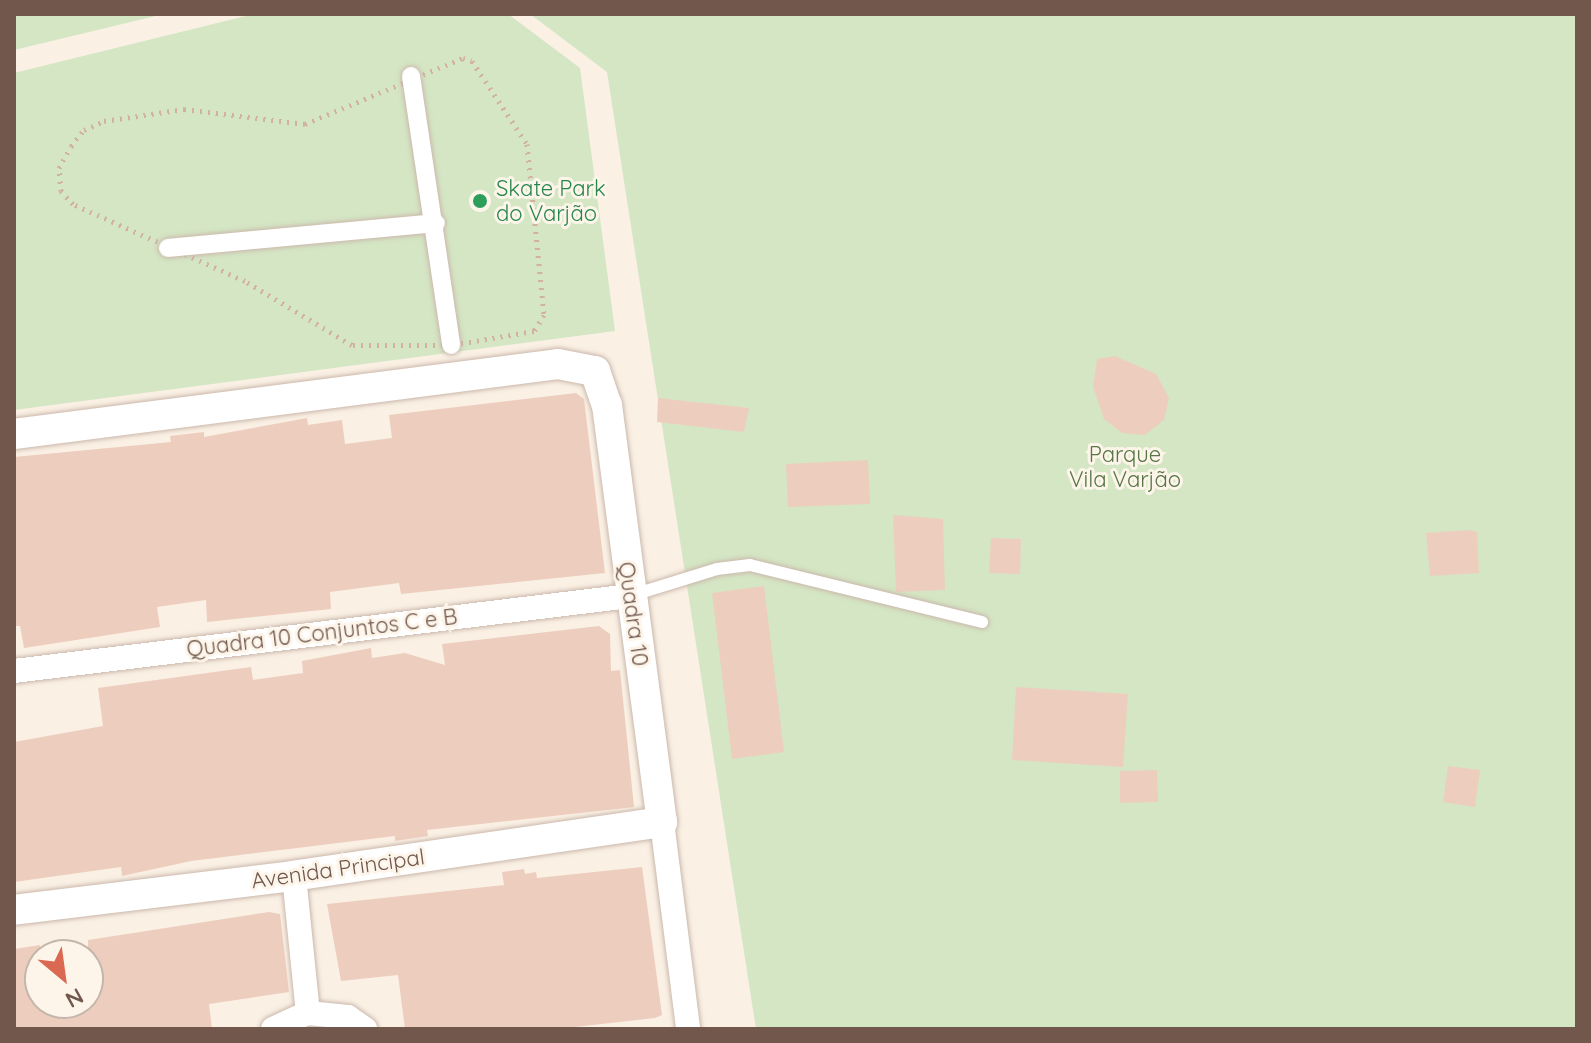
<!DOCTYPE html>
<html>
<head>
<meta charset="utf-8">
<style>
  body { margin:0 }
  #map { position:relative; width:1591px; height:1043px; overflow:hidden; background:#faf0e4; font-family:Quicksand,sans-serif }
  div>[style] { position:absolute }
  .green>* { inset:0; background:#d4e6c4 }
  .building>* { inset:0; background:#edcebe }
  .path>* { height:5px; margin-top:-2.5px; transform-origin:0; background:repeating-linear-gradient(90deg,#d2b1a2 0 2px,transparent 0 8px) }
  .roads { filter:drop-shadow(0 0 2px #cbb8ac) drop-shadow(0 0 2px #cbb8ac) }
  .service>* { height:12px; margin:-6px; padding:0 6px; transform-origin:6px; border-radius:6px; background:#fff }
  .pedestrian>* { height:18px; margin:-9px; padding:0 9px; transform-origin:9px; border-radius:9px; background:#fff }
  .minor>* { height:24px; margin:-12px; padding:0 12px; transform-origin:12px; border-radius:12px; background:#fff }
  .tertiary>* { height:30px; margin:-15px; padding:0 15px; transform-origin:15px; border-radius:15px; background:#fff }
  .dots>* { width:22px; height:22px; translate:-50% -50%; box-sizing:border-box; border:4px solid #fdf5ea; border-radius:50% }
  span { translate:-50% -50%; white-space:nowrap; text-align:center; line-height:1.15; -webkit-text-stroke:6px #fdf5ea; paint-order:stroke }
  .leisure-label { font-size:22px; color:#27864d }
  .left { translate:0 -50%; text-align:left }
  .park-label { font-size:22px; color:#567645 }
  .street-label { font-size:22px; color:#71574c }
  .frame { position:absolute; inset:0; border:16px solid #71574c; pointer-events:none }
  .north { position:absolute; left:24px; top:939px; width:80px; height:80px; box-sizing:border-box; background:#fdf5ea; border:2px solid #c5b6ab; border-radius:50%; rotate:151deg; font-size:22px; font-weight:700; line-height:32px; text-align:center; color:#71574c }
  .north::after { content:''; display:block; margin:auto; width:28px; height:36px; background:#db6853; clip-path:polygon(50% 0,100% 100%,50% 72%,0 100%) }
</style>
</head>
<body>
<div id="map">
  <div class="green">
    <div style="clip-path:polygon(14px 14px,164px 14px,14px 50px)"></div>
    <div style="clip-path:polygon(254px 14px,508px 14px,580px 68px,615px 331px,14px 410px,14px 73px)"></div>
    <div style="clip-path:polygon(530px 14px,1577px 14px,1577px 1029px,756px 1029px,607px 72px)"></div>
  </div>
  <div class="building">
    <div style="clip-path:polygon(1115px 356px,1156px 374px,1169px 398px,1164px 420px,1145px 435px,1122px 433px,1104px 419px,1093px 387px,1097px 359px)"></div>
    <div style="clip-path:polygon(576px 393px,584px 399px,605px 573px,401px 594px,399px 583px,330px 592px,331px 609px,207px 622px,206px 600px,157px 607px,160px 627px,24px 648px,20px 626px,14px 626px,14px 457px,171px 442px,170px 436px,204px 432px,204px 437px,307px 418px,308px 425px,342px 420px,345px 444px,392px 438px,389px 415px)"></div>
    <div style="clip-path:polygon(658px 398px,749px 408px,744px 432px,657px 422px)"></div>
    <div style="clip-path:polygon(868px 460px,870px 504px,788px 507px,786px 464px)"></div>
    <div style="clip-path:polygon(893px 515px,943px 519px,945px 590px,896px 592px)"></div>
    <div style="clip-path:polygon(1468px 530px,1477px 532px,1479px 573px,1430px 576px,1426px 533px)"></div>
    <div style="clip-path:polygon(991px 538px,1021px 539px,1020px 574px,989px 573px)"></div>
    <div style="clip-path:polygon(764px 586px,784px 752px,732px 759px,712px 593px)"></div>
    <div style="clip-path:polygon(599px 626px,610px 634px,611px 671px,620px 670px,634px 807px,427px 830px,428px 836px,395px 841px,395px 836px,191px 861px,122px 876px,121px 867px,14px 882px,14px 742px,103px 726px,98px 688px,251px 667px,253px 680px,303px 673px,302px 661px,371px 648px,372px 658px,405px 653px,445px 665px,442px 644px)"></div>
    <div style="clip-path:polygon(1016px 687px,1128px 694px,1123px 767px,1012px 760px)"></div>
    <div style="clip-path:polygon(1448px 766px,1480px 770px,1475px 807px,1443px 802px)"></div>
    <div style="clip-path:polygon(1157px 770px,1158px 802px,1120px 803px,1120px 771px)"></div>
    <div style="clip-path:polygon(642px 867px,662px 1015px,655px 1018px,557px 1029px,405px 1029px,398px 975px,341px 981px,327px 904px,504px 885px,502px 872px,524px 869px,525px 874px,536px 872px,537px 878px)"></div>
    <div style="clip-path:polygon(269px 912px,280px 914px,289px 992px,209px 1004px,212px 1029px,14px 1029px,14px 949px,40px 945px,40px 1003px,88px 1003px,88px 940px)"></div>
  </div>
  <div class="path">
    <div style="left:463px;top:58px;width:9px;rotate:18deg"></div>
    <div style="left:472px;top:61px;width:100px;rotate:56.5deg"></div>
    <div style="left:527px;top:144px;width:172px;rotate:84.3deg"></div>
    <div style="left:544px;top:315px;width:19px;rotate:122deg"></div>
    <div style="left:534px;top:331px;width:84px;rotate:170.4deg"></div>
    <div style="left:451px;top:345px;width:99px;rotate:180deg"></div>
    <div style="left:352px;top:345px;width:125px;rotate:-149.1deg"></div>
    <div style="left:245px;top:281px;width:188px;rotate:-155.9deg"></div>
    <div style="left:73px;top:204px;width:18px;rotate:-133deg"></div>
    <div style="left:61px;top:191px;width:23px;rotate:-95deg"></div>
    <div style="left:59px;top:168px;width:25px;rotate:-61deg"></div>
    <div style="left:71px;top:146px;width:21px;rotate:-51deg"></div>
    <div style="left:84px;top:130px;width:22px;rotate:-24deg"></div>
    <div style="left:104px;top:121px;width:81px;rotate:-8.5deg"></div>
    <div style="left:184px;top:109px;width:122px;rotate:7.1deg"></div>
    <div style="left:305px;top:124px;width:171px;rotate:-22.7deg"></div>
  </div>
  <div class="roads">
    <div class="service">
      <div style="left:633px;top:595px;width:88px;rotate:-17.2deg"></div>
      <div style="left:717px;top:569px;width:33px;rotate:-7deg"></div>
      <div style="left:750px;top:565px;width:239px;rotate:13.8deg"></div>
    </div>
    <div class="pedestrian">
      <div style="left:411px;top:76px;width:272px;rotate:81.5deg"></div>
      <div style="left:168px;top:248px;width:269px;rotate:-5.3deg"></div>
    </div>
    <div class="minor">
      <div style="left:14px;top:671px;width:621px;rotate:-6.94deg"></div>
      <div style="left:662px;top:822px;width:209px;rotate:82.8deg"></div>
      <div style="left:294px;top:876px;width:138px;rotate:84.2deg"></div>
      <div style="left:273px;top:1029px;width:38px;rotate:-25deg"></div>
      <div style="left:308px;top:1013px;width:40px;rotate:5.7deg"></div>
      <div style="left:348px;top:1017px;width:21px;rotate:35deg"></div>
    </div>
    <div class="tertiary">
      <div style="left:14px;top:434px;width:548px;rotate:-7.33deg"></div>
      <div style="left:558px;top:364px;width:38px;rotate:11deg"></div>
      <div style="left:595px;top:371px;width:36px;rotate:71deg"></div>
      <div style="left:607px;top:405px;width:421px;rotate:82.5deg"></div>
      <div style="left:662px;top:822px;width:372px;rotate:171.7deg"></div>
      <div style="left:294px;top:876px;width:282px;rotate:173.1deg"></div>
    </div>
  </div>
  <div class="dots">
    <div style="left:480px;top:201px;background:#2e9e5b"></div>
  </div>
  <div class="leisure-label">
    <span class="left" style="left:496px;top:201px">Skate Park<br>do Varjão</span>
  </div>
  <div class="park-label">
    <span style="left:1125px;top:467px">Parque<br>Vila Varjão</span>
  </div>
  <div class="street-label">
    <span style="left:633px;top:614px;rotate:82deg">Quadra 10</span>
    <span style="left:322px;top:633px;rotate:-7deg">Quadra 10 Conjuntos C e B</span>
    <span style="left:338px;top:869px;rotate:-8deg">Avenida Principal</span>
  </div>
  <div class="frame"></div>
  <div class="north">N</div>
</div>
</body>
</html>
